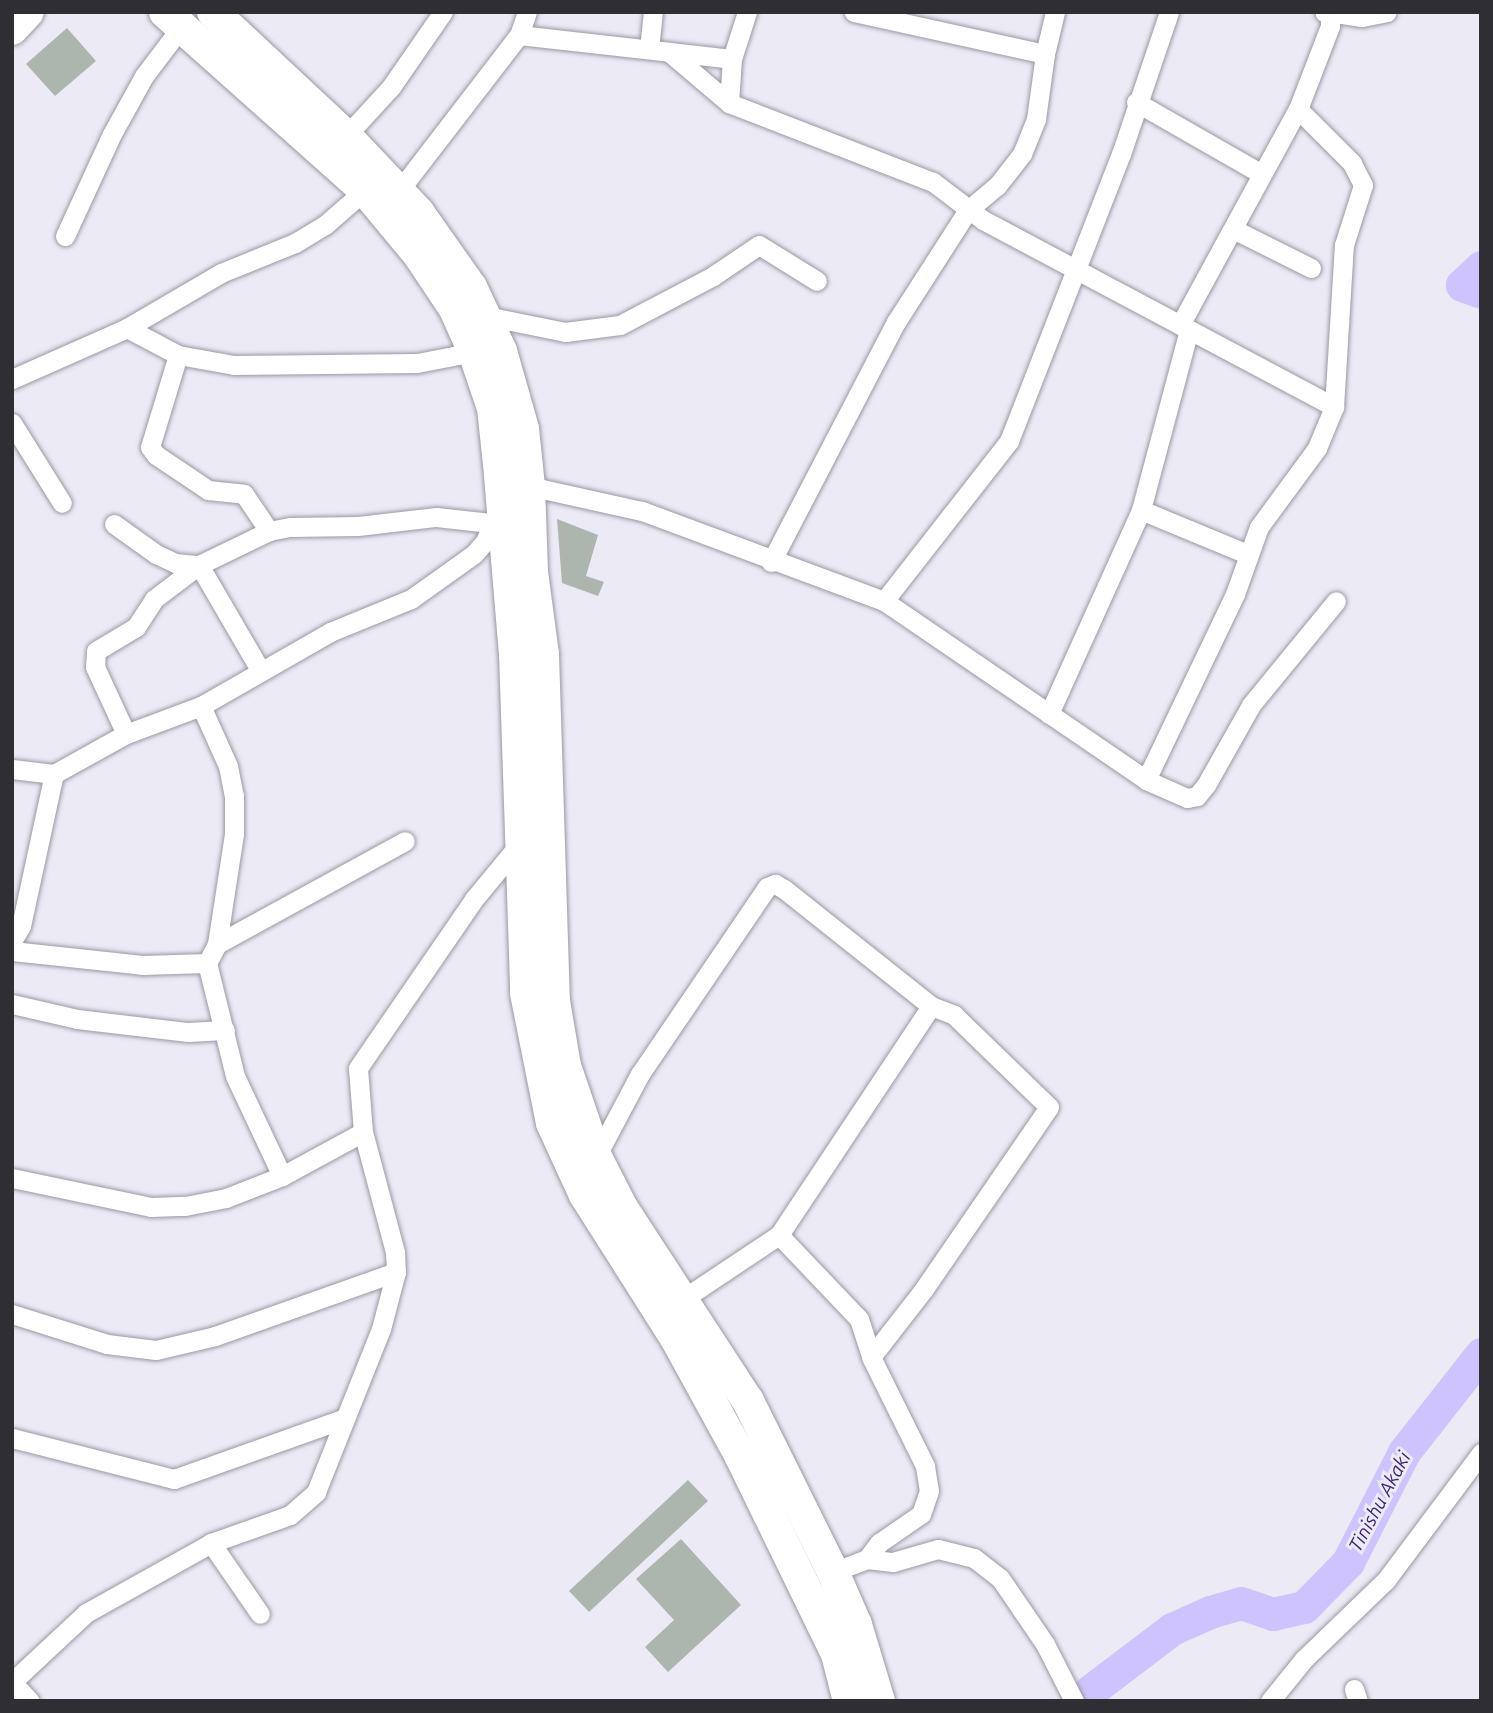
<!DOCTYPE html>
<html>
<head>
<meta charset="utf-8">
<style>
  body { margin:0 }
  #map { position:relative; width:1493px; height:1713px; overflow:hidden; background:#eceaf5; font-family:Ubuntu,sans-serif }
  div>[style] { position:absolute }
  .river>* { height:33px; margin:-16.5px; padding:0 16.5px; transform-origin:16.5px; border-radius:16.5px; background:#cfc3fd }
  .building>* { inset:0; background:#acb5ae }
  .roads { filter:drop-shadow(0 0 2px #9a98a2) drop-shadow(0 0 2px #9a98a2) }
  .minor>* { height:19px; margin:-9.5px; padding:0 9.5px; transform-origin:9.5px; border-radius:9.5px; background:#fff }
  .primary>* { height:32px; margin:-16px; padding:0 16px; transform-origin:16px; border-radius:16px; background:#fff }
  span { translate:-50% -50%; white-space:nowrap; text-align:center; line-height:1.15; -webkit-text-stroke:6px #eceaf5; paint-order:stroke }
  .water-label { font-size:19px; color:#3f2474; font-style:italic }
  .frame { position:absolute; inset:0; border:14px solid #2f2f33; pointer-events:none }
</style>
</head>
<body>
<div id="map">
  <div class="river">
    <div style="left:1481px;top:267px;width:26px;rotate:137deg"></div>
    <div style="left:1462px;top:285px;width:20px;rotate:20deg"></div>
    <div style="left:1077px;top:1701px;width:119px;rotate:-37.2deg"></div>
    <div style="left:1172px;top:1629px;width:42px;rotate:-24.1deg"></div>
    <div style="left:1210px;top:1612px;width:32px;rotate:-16deg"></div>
    <div style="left:1241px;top:1603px;width:34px;rotate:19deg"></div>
    <div style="left:1273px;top:1614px;width:32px;rotate:-13deg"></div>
    <div style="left:1304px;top:1607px;width:63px;rotate:-45.6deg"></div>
    <div style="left:1348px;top:1562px;width:123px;rotate:-63deg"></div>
    <div style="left:1404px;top:1452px;width:125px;rotate:-51.8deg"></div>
  </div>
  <div class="building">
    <div style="clip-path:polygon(67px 28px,96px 61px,55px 96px,26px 64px)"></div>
    <div style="clip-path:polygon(557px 519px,598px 535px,586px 576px,604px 582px,598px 596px,562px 583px)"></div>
    <div style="clip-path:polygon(688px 1480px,708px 1501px,589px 1612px,569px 1591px)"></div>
    <div style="clip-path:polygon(681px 1539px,741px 1605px,668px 1672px,645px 1647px,674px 1620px,636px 1579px)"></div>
  </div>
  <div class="roads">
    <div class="minor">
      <div style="left:527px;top:12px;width:24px;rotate:109deg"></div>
      <div style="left:519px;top:35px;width:214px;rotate:6.4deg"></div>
      <div style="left:747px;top:12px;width:49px;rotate:107.7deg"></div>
      <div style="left:732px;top:59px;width:44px;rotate:93.9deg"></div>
      <div style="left:729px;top:103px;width:219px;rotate:21.2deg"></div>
      <div style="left:933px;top:182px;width:63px;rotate:37.2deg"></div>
      <div style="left:983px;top:220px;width:398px;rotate:28deg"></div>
      <div style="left:1329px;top:12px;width:33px;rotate:9deg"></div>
      <div style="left:1362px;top:17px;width:25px;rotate:-11deg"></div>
      <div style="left:649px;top:49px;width:37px;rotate:-84deg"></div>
      <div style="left:669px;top:52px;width:79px;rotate:40.4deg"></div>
      <div style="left:1045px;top:54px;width:43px;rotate:-76.6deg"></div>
      <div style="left:1136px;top:102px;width:143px;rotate:29.8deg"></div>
      <div style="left:346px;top:136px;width:67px;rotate:-47.4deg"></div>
      <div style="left:391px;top:87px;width:91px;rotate:-55.3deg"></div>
      <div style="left:398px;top:192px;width:198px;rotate:-52.4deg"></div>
      <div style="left:1235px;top:230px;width:85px;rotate:26.6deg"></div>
      <div style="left:65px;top:236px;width:112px;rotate:-65.3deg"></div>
      <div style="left:112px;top:134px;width:66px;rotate:-61.1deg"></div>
      <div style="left:144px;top:76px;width:63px;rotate:-52.8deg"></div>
      <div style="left:486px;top:316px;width:81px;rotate:11.4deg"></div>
      <div style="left:565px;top:332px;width:55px;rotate:-7.3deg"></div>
      <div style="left:620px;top:325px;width:105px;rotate:-27.8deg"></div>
      <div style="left:713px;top:276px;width:55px;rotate:-34deg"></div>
      <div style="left:759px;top:245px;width:68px;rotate:31.8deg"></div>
      <div style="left:1180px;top:325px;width:246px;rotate:-61.4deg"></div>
      <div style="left:1298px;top:109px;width:89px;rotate:-68.9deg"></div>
      <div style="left:1330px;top:26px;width:12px;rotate:-90deg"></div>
      <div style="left:1330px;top:14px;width:6px;rotate:-162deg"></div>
      <div style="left:127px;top:328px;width:58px;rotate:27.9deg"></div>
      <div style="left:178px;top:355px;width:57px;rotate:10.1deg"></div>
      <div style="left:234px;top:365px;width:183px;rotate:-0.6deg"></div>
      <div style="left:417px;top:363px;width:58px;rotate:-10.9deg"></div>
      <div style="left:178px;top:355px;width:96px;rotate:106.9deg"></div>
      <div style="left:150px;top:447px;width:10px;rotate:53deg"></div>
      <div style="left:156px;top:455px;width:63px;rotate:33.9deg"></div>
      <div style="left:208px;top:490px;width:36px;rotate:6deg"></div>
      <div style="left:244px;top:494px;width:45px;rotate:56deg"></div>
      <div style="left:12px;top:379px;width:126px;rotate:-23.9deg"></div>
      <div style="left:127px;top:328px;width:109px;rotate:-30.3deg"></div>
      <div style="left:221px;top:273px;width:80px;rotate:-22.1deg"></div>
      <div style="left:295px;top:243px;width:35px;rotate:-31deg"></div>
      <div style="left:325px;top:225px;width:53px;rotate:-41.2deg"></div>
      <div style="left:12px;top:423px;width:94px;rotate:58deg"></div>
      <div style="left:529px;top:486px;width:116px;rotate:12.5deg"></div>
      <div style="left:642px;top:511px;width:258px;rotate:20.4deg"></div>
      <div style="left:884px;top:601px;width:317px;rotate:34.3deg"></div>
      <div style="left:1146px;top:780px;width:45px;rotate:23.7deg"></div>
      <div style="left:1187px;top:798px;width:10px;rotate:-11deg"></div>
      <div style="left:1197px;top:796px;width:14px;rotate:-51deg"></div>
      <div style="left:1206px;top:785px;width:92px;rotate:-60.6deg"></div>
      <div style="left:1251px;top:705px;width:134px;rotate:-50.7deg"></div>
      <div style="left:1141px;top:510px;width:115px;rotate:22.5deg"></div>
      <div style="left:114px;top:524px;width:52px;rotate:35.5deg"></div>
      <div style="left:156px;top:554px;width:21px;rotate:25deg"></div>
      <div style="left:175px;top:563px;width:24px;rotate:5deg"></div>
      <div style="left:199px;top:565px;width:78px;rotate:-25.9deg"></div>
      <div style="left:269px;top:531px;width:21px;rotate:-11deg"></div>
      <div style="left:290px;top:527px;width:68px;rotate:-0.8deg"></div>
      <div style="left:358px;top:526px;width:79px;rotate:-6.6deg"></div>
      <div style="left:436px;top:517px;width:55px;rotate:6.2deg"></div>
      <div style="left:771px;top:562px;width:271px;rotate:-62.5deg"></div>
      <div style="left:896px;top:322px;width:133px;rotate:-57.3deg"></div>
      <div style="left:968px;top:210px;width:38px;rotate:-40deg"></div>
      <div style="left:997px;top:186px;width:41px;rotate:-52deg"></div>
      <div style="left:1022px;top:154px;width:38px;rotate:-68deg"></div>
      <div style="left:1036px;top:119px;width:66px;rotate:-82.1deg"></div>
      <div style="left:1045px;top:54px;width:196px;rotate:-167.6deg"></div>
      <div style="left:884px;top:601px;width:203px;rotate:-52deg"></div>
      <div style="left:1009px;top:441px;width:308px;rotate:-68.7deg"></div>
      <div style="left:1121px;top:154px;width:150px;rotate:-71.3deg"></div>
      <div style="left:201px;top:706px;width:66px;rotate:65.8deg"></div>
      <div style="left:228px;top:766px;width:31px;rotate:79deg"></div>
      <div style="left:234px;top:796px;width:38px;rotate:90deg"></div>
      <div style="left:234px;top:834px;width:111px;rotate:98.8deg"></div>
      <div style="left:1049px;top:714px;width:224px;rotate:-65.7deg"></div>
      <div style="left:1141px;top:510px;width:186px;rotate:-75.1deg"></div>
      <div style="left:126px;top:734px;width:74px;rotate:-114.8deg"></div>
      <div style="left:95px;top:667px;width:16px;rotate:-86deg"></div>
      <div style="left:96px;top:651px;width:47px;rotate:-31deg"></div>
      <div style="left:136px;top:627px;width:33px;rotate:-57deg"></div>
      <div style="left:154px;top:599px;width:56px;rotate:-37.1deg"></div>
      <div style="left:199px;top:565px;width:121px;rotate:59.8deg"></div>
      <div style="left:12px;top:769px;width:42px;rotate:6.8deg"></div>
      <div style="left:1146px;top:780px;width:206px;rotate:-64.4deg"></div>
      <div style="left:1235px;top:594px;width:71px;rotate:-70.3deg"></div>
      <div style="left:1259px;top:527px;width:98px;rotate:-53.7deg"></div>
      <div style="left:1317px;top:448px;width:44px;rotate:-67.5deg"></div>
      <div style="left:1334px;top:407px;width:162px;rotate:-86.5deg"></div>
      <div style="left:1344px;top:245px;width:63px;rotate:-72.4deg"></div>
      <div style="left:1363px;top:185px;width:25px;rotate:-117deg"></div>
      <div style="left:1352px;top:163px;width:76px;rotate:-135deg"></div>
      <div style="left:12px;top:941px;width:17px;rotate:-59deg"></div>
      <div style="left:21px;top:926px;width:156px;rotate:-77.8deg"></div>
      <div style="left:54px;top:774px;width:82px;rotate:-29.1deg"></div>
      <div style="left:126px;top:734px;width:80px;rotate:-20.5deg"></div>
      <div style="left:201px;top:706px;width:149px;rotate:-29.8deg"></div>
      <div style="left:330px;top:632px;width:87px;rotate:-22.2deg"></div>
      <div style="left:411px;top:599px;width:77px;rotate:-35.5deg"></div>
      <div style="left:474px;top:554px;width:18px;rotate:-49deg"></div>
      <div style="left:486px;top:540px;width:18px;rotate:-74deg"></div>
      <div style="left:491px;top:523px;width:11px;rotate:-5deg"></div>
      <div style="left:12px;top:951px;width:131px;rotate:6.1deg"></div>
      <div style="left:142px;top:965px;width:65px;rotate:-1.8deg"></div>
      <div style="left:12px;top:1004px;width:67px;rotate:13deg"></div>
      <div style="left:77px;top:1019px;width:112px;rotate:6.7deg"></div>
      <div style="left:188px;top:1032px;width:37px;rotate:-3deg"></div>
      <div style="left:596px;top:1157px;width:94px;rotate:-62.1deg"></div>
      <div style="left:640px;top:1074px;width:226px;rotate:-55.8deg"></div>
      <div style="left:767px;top:887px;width:9px;rotate:-21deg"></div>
      <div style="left:775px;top:884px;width:10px;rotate:29deg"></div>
      <div style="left:784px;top:889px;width:188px;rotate:38.5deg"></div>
      <div style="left:931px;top:1006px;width:25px;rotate:21deg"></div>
      <div style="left:954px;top:1015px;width:132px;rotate:44.1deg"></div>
      <div style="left:1049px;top:1107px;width:221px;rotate:124.5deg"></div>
      <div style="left:924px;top:1289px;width:86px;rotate:127.9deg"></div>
      <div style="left:282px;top:1176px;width:110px;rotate:-115.2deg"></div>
      <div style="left:235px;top:1076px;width:116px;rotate:-103.9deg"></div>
      <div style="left:207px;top:963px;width:21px;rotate:-62deg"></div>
      <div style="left:217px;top:944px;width:214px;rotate:-28.7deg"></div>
      <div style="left:12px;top:1178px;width:142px;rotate:11.8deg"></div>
      <div style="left:151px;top:1207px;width:34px;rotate:-2deg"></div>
      <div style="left:185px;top:1206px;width:42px;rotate:-11deg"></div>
      <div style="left:226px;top:1198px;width:60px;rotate:-21.4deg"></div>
      <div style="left:282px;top:1176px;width:92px;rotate:-28.5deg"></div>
      <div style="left:779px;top:1235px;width:116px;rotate:46.4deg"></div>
      <div style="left:859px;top:1319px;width:40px;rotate:72deg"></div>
      <div style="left:871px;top:1357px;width:122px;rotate:63.6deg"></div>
      <div style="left:925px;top:1466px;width:25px;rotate:81deg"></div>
      <div style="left:929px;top:1491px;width:24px;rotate:109deg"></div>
      <div style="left:921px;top:1514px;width:51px;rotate:145.4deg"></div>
      <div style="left:879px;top:1543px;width:20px;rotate:127deg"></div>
      <div style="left:683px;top:1299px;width:115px;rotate:-33.7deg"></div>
      <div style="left:779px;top:1235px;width:275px;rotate:-56.4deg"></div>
      <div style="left:12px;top:1314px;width:100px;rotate:17.5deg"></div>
      <div style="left:107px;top:1344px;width:49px;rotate:7deg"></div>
      <div style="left:156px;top:1350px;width:61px;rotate:-13.3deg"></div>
      <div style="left:215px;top:1336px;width:192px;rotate:-19.5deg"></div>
      <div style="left:12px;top:1438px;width:167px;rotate:14.2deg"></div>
      <div style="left:174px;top:1479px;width:182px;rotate:-19.6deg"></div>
      <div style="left:211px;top:1543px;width:86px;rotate:55.4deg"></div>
      <div style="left:833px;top:1572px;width:36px;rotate:-21deg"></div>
      <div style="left:867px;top:1559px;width:26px;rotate:7deg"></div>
      <div style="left:893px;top:1562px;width:47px;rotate:-16.1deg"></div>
      <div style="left:938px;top:1549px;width:37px;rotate:14deg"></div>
      <div style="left:974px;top:1558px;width:33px;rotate:38deg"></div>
      <div style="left:1000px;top:1578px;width:80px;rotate:55.7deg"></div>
      <div style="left:1045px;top:1644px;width:64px;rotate:63deg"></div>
      <div style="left:12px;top:1682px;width:101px;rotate:-43deg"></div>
      <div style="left:86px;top:1613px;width:143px;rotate:-29.2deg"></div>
      <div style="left:211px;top:1543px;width:84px;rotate:-19.5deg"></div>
      <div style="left:290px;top:1515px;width:35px;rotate:-41deg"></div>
      <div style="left:316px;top:1492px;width:175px;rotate:-68.3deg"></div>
      <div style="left:381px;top:1329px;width:59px;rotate:-75.3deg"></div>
      <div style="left:396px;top:1272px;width:20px;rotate:-93deg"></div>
      <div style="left:395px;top:1252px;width:124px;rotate:-104.9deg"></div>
      <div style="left:363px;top:1132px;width:64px;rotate:-94.5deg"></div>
      <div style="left:358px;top:1068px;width:205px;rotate:-55.5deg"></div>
      <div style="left:474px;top:899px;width:75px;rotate:-50.4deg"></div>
      <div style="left:12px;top:1682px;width:26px;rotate:47deg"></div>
      <div style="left:1354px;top:1689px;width:13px;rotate:72deg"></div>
      <div style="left:1270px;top:1701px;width:54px;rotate:-51deg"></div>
      <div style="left:1304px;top:1659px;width:114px;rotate:-43.9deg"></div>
      <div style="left:1386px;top:1580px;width:159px;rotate:-53.2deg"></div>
    </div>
    <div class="primary">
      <div style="left:165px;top:12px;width:268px;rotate:41.7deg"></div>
      <div style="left:365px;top:190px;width:85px;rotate:50.3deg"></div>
      <div style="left:419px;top:255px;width:65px;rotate:56.3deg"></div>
      <div style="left:455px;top:309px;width:47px;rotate:66.2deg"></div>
      <div style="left:474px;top:352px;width:59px;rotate:71.3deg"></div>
      <div style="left:493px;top:408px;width:56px;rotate:83.9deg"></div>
      <div style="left:499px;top:464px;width:190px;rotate:85.2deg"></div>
      <div style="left:515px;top:653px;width:340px;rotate:88.1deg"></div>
      <div style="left:526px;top:993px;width:133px;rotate:78.7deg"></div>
      <div style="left:552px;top:1123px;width:79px;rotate:65.4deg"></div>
      <div style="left:585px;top:1195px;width:172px;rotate:57.6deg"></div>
      <div style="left:677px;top:1340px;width:131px;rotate:61.3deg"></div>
      <div style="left:740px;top:1455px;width:221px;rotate:64deg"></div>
      <div style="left:837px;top:1654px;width:49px;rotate:75.7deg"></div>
      <div style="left:213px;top:12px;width:182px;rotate:43deg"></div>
      <div style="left:346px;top:136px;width:105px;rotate:46.5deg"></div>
      <div style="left:418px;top:212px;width:92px;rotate:54.8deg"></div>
      <div style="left:471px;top:287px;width:71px;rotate:64.9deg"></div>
      <div style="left:501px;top:351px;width:81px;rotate:74.2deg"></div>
      <div style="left:523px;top:429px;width:57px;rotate:84deg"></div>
      <div style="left:529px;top:486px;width:86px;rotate:88deg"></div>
      <div style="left:532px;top:572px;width:83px;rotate:82.4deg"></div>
      <div style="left:543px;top:654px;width:347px;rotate:88.2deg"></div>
      <div style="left:554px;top:1001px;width:66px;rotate:80.4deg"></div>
      <div style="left:565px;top:1066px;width:96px;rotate:71.2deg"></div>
      <div style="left:596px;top:1157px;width:57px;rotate:63deg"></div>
      <div style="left:622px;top:1208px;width:230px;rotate:56.9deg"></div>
      <div style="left:748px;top:1401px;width:191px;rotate:63.6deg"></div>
      <div style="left:833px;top:1572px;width:58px;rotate:66.5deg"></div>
      <div style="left:856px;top:1625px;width:79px;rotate:73.2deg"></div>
      <div style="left:12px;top:29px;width:23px;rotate:-47deg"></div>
    </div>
  </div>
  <div class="water-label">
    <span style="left:1380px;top:1502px;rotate:-62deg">Tinishu Akaki</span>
  </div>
  <div class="frame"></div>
</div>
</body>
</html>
